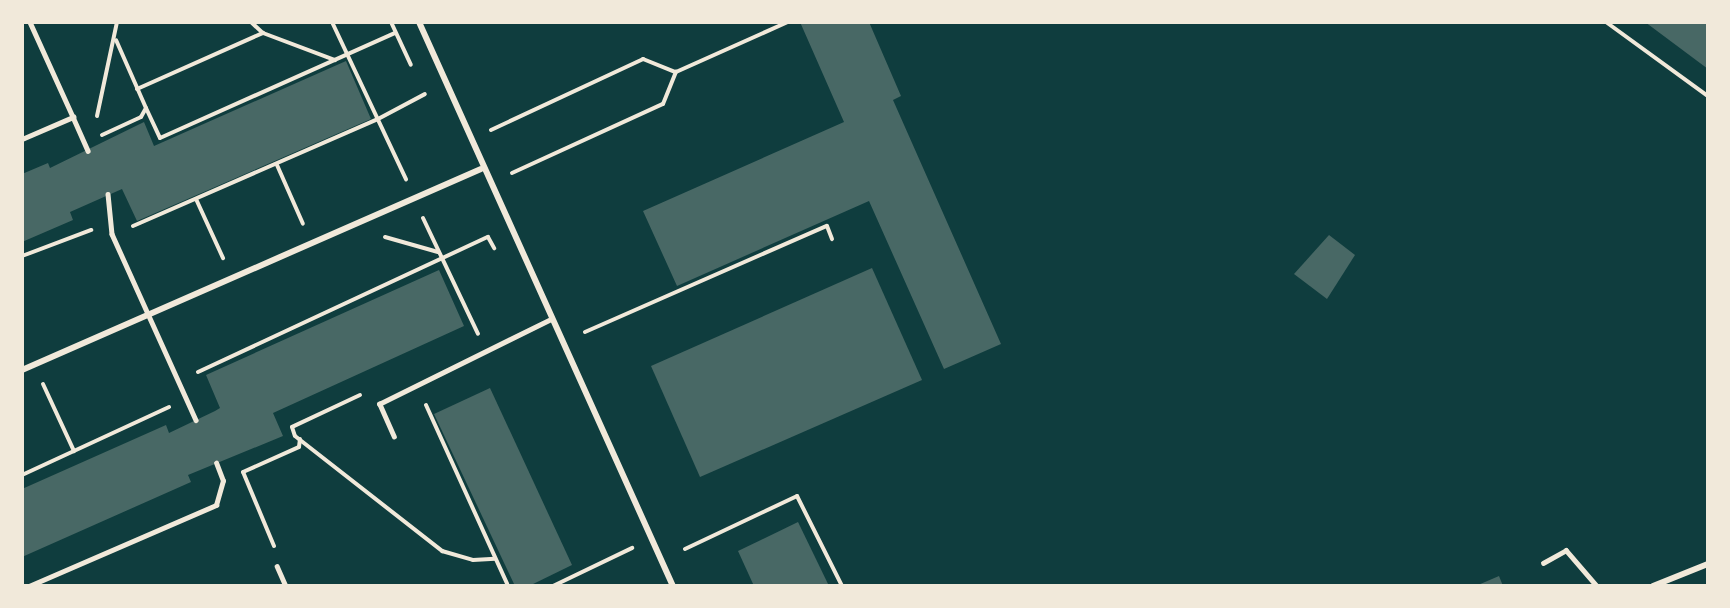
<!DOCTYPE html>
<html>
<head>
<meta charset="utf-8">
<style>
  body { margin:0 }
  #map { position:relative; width:1730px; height:608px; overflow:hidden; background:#0f3d3e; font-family:"Asap Condensed",sans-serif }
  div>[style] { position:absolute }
  .building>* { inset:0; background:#486865 }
  .path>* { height:4px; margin:-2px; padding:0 2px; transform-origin:2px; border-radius:2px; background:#f1e9da }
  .service>* { height:4.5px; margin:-2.25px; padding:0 2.25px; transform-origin:2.25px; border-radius:2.25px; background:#f1e9da }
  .minor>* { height:6px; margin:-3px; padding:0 3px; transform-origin:3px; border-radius:3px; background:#f1e9da }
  span { translate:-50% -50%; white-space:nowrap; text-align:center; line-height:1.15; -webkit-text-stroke:6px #f1e9da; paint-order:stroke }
  .frame { position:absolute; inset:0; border:24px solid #f1e9da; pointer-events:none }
</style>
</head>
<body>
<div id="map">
  <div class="building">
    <div style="clip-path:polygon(800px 22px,869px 22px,901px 96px,893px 100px,1001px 344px,944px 369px,869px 201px,677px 286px,643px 211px,844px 122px)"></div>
    <div style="clip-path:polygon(1645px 22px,1708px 22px,1708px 69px)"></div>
    <div style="clip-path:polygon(346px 61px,371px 119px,137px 221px,122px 189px,70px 212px,73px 220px,22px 242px,22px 174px,48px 163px,50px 168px,144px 122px,154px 146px)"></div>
    <div style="clip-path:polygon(1329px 235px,1355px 255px,1327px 299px,1294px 274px)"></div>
    <div style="clip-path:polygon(872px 268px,922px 380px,700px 477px,651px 366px)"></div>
    <div style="clip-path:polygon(439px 270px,464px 326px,273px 413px,283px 436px,188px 475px,191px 482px,22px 557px,22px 489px,166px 425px,169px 433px,215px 411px,220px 408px,206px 375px)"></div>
    <div style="clip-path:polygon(490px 388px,572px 565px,529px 586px,515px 586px,434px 414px)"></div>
    <div style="clip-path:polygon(798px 522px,829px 586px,754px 586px,738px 551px)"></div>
    <div style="clip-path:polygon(1499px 576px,1503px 586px,1478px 586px,1478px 585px)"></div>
  </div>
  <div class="path">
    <div style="left:251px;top:22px;width:16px;rotate:43deg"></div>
    <div style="left:263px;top:33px;width:77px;rotate:20.6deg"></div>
    <div style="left:332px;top:22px;width:174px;rotate:64.8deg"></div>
    <div style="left:391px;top:22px;width:47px;rotate:65.1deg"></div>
    <div style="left:1606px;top:22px;width:126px;rotate:36deg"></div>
    <div style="left:137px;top:89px;width:138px;rotate:-24deg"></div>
    <div style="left:146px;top:108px;width:33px;rotate:65deg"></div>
    <div style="left:160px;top:138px;width:257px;rotate:-24.1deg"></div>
    <div style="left:97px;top:116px;width:96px;rotate:-78deg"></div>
    <div style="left:491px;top:130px;width:168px;rotate:-25deg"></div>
    <div style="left:643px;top:59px;width:35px;rotate:22deg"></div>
    <div style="left:102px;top:135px;width:43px;rotate:-24.8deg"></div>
    <div style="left:141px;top:117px;width:10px;rotate:-61deg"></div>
    <div style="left:146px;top:108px;width:74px;rotate:-113.8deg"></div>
    <div style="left:277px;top:165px;width:64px;rotate:66.2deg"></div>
    <div style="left:512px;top:173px;width:166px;rotate:-24.6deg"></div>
    <div style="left:663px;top:104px;width:35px;rotate:-68deg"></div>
    <div style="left:676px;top:72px;width:123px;rotate:-24.1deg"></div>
    <div style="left:196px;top:199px;width:65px;rotate:65.4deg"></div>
    <div style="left:423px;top:218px;width:128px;rotate:64.6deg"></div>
    <div style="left:133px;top:226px;width:267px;rotate:-23.6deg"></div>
    <div style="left:378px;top:119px;width:53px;rotate:-28deg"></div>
    <div style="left:385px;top:237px;width:55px;rotate:15.8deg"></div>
    <div style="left:22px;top:256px;width:74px;rotate:-20.6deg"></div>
    <div style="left:585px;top:332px;width:264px;rotate:-23.7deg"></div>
    <div style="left:827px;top:226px;width:14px;rotate:69deg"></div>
    <div style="left:198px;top:372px;width:320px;rotate:-25deg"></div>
    <div style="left:488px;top:237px;width:13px;rotate:61deg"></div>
    <div style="left:43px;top:384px;width:74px;rotate:65.2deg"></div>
    <div style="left:360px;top:395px;width:75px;rotate:154.8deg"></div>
    <div style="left:292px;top:427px;width:9px;rotate:72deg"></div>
    <div style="left:295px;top:436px;width:187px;rotate:38deg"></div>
    <div style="left:442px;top:551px;width:32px;rotate:16deg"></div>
    <div style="left:473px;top:560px;width:22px;rotate:-3deg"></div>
    <div style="left:426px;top:405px;width:199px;rotate:65.6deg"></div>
    <div style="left:22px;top:475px;width:162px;rotate:-24.8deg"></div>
    <div style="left:274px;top:546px;width:80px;rotate:-112.7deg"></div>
    <div style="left:243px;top:472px;width:61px;rotate:-24.1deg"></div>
    <div style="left:299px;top:447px;width:8px;rotate:-83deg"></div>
    <div style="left:685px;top:549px;width:124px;rotate:-25.3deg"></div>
    <div style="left:797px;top:496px;width:101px;rotate:63.4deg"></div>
    <div style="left:553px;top:586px;width:88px;rotate:-25.7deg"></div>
  </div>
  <div class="service">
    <div style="left:30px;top:22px;width:104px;rotate:65.6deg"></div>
    <div style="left:22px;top:139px;width:56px;rotate:-23.3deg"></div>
    <div style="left:73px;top:117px;width:37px;rotate:66deg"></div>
    <div style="left:108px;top:194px;width:40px;rotate:84.3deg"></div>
    <div style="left:112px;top:234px;width:204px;rotate:65.7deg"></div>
    <div style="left:394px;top:437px;width:36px;rotate:-114deg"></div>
    <div style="left:379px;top:404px;width:192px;rotate:-26.3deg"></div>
    <div style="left:1543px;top:563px;width:26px;rotate:-29deg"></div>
    <div style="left:1566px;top:550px;width:48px;rotate:49.3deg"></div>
    <div style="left:277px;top:566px;width:22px;rotate:66deg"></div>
    <div style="left:29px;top:586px;width:204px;rotate:-23.4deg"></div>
    <div style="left:216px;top:505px;width:25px;rotate:-74deg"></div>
    <div style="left:223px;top:481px;width:19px;rotate:-111deg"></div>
  </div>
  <div class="minor">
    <div style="left:419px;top:22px;width:619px;rotate:65.76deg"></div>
    <div style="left:22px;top:370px;width:501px;rotate:-23.65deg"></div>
    <div style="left:1653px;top:586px;width:59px;rotate:-21.8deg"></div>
  </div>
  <div class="frame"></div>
</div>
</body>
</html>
